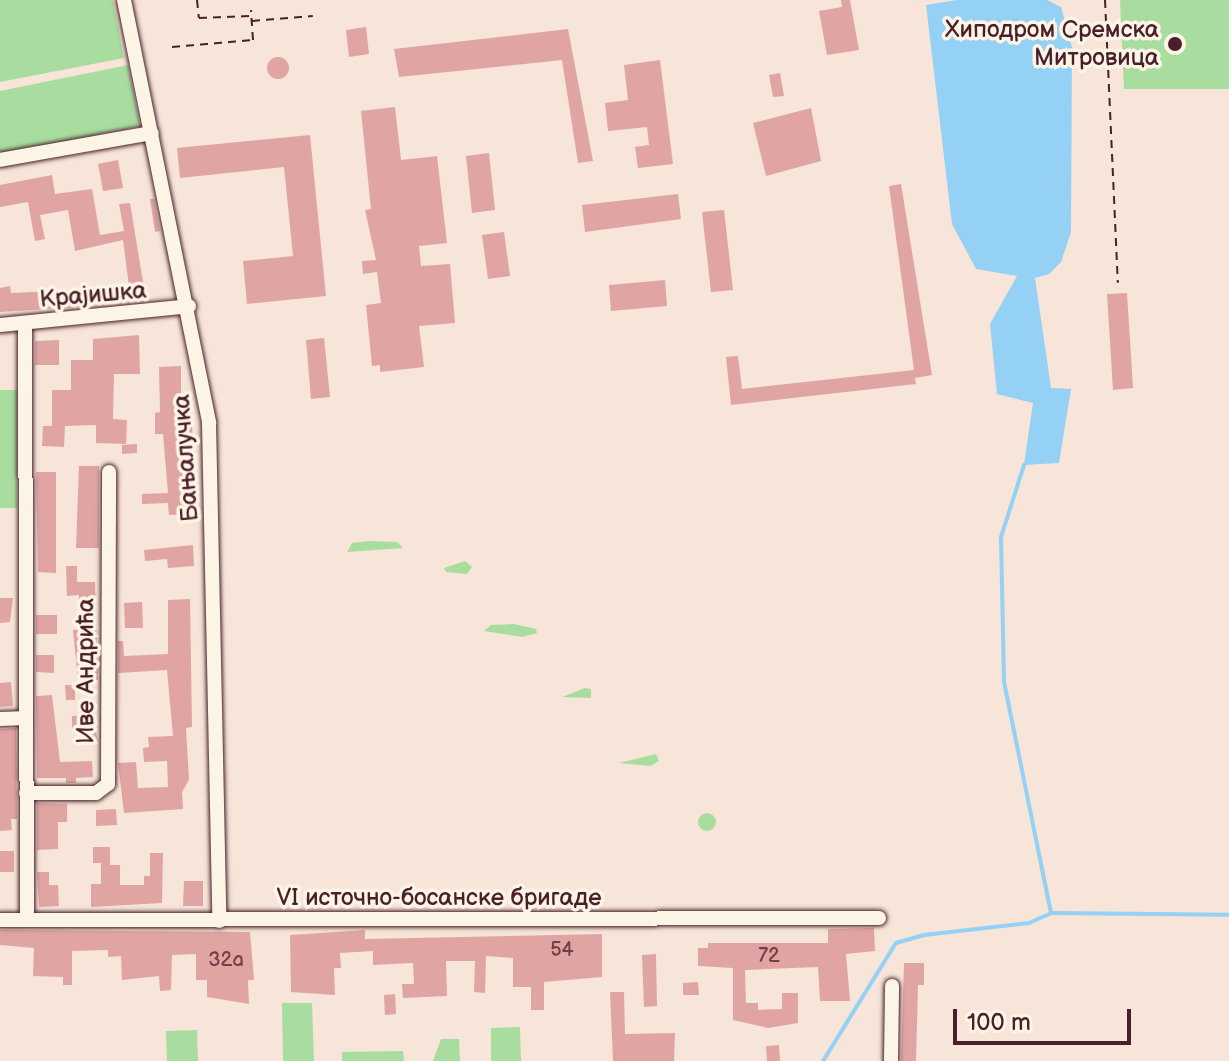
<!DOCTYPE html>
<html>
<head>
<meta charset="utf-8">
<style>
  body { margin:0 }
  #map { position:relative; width:1229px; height:1061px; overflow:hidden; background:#f6e5d8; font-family:"Balsamiq Sans",sans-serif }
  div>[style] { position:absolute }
  .green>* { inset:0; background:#a9dd9f }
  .round { border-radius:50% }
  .water>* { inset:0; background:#95d0f5 }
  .stream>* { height:4px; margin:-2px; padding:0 2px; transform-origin:2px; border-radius:2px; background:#95d0f5 }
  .building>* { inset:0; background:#e0a5a2 }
  .path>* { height:2px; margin-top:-1px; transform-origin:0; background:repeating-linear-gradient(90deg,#4a1f2b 0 8px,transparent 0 14px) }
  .roads { filter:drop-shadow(0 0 2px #4a1f2b) drop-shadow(0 0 2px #4a1f2b) }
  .street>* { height:14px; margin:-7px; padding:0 7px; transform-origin:7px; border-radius:7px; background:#fcf5e5 }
  .dots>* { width:22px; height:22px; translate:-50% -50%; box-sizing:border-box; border:4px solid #fcf5e5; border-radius:50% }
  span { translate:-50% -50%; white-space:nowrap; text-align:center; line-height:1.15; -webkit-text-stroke:7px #fcf5e5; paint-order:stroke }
  .number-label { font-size:20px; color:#704049 }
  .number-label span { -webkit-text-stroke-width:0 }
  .poi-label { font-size:24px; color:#4a1f2b }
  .right { translate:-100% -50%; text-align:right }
  .street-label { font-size:24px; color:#4a1f2b }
  .scale { position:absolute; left:953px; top:1009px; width:178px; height:36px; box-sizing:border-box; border:4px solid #4a1f2b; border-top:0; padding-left:10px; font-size:24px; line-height:28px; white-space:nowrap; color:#4a1f2b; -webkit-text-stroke:6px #fcf5e5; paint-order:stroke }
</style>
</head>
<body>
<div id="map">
  <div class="green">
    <div style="clip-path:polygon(0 0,113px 0,124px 58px,0 82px)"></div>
    <div style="clip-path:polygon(1120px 0,1229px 0,1229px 89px,1124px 89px)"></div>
    <div style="clip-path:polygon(128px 65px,140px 126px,0 155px,0 91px)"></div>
    <div style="clip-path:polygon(0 390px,17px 390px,17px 508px,0 508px)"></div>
    <div style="clip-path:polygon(369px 541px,397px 542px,403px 548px,347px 552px,352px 543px)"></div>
    <div style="clip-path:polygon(465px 561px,472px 567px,467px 574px,446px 572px,444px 568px)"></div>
    <div style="clip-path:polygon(514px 624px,536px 629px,537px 633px,522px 637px,484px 631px,491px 625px)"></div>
    <div style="clip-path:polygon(585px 688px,591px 689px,591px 698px,562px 697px)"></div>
    <div style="clip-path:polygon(656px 754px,659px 761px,650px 766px,619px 763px)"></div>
    <div class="round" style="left:698px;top:813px;width:18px;height:18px"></div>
    <div style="clip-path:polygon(282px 1003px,312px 1003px,314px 1061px,283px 1061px)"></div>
    <div style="clip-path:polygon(520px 1027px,521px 1061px,491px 1061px,491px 1028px)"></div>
    <div style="clip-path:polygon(197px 1030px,198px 1061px,167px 1061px,166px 1031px)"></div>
    <div style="clip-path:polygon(441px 1039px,459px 1039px,460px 1061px,433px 1061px)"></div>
    <div style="clip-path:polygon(403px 1051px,404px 1061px,342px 1061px,342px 1052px)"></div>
  </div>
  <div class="water">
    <div style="clip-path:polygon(957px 0,1047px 0,1061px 7px,1072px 47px,1071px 232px,1061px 262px,1049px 274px,1035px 278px,1051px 388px,1071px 389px,1059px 463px,1024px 465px,1033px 403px,997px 394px,990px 324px,1017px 276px,976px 269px,952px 224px,926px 5px)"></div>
  </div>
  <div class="stream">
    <div style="left:1051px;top:913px;width:178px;rotate:0.6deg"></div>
    <div style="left:823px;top:1061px;width:139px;rotate:-58.3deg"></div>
    <div style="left:896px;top:943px;width:29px;rotate:-16deg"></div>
    <div style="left:924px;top:935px;width:106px;rotate:-6.5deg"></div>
    <div style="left:1029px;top:923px;width:24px;rotate:-24deg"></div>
    <div style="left:1051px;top:913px;width:237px;rotate:-101.5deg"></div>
    <div style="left:1004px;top:681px;width:144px;rotate:-91.2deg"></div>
    <div style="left:1001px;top:537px;width:76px;rotate:-72.3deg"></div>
  </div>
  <div class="building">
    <div style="clip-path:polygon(841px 0,850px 0,859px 50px,827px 55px,819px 11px,842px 7px)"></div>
    <div style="clip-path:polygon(366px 27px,369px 54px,349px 57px,346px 30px)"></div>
    <div style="clip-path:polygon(568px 29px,593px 161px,578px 163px,562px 60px,399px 77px,394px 49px)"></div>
    <div class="round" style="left:267px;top:57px;width:22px;height:22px"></div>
    <div style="clip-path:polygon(660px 60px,673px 164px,638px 168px,635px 147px,649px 145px,647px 127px,608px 131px,605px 103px,628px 100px,624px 65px)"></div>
    <div style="clip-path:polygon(780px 73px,784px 96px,773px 97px,769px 75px)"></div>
    <div style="clip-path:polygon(395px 107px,401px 160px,437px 156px,447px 243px,419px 246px,421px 266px,450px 264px,455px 323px,419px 326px,424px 367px,380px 372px,380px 365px,372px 366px,366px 305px,381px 303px,377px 272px,363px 274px,362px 261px,376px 260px,365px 210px,371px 209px,361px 111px)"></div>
    <div style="clip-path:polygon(811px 108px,821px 161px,766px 176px,753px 123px)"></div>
    <div style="clip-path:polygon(310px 135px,326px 296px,247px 304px,243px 261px,293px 256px,284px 167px,180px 178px,177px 148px)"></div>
    <div style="clip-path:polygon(489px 153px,495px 210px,472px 213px,466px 156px)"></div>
    <div style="clip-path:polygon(118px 160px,123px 188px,103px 191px,98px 164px)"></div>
    <div style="clip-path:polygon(52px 175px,55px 194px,92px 189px,100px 235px,124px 231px,119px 204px,130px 203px,146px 300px,131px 302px,123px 240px,75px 251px,68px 210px,40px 215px,45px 239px,35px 241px,28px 202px,0 207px,0 185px)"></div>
    <div style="clip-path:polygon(901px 184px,932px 375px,915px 378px,916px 384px,731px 405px,726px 357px,738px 356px,742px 389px,914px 370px,889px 186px)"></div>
    <div style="clip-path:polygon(678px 194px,681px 219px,585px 232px,582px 205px)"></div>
    <div style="clip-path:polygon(150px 199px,154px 199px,160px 231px,155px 232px)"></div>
    <div style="clip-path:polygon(724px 210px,733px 290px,711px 292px,702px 212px)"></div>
    <div style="clip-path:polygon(504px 232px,510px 276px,488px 279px,482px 235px)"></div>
    <div style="clip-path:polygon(665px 280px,667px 306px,611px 311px,609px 285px)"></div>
    <div style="clip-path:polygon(10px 286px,11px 293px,75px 290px,79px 307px,0 312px,0 288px)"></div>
    <div style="clip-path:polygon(1127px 293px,1133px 388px,1113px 390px,1107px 294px)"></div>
    <div style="clip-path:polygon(139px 335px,140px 374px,114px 374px,113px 419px,127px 420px,126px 444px,96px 443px,96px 425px,65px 426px,64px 447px,42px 446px,43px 426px,52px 426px,52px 390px,71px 390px,71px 360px,93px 360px,93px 339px)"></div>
    <div style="clip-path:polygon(324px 338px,330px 397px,311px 399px,306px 340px)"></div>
    <div style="clip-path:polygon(59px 340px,59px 365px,35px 365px,35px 341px)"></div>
    <div style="clip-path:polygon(181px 366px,181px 412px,192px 411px,193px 514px,169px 515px,168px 503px,142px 504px,142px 494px,168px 493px,163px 434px,155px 434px,155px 413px,160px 412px,159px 367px)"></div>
    <div style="clip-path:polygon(137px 444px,137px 453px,122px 454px,122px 445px)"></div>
    <div style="clip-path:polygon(79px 466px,99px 466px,99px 548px,76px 548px)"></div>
    <div style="clip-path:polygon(36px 472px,56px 472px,56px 573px,38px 572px)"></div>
    <div style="clip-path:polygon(193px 545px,194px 566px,168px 568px,167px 559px,145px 561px,144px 550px)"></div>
    <div style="clip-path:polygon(66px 566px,77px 566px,77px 582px,95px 582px,98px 680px,78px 680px,73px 630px,80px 629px,79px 595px,67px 596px)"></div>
    <div style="clip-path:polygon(0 598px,13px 598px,10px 622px,0 623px)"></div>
    <div style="clip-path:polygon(190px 599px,192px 727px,186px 728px,189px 780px,182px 792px,183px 809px,124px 813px,118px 763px,136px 762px,138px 788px,168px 787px,167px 761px,144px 762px,143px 748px,149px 747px,148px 737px,173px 736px,167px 670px,118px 673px,118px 641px,123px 641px,124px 656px,168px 654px,168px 600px)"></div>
    <div style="clip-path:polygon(142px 602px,143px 628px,125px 628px,124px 603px)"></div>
    <div style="clip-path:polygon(36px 615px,57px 615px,57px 634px,36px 634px)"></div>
    <div style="clip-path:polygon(36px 655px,54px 655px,54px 673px,36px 672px)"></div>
    <div style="clip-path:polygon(11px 682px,13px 706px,0 707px,0 683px)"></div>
    <div style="clip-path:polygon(65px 685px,75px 685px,75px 700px,66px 700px)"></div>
    <div style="clip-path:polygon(52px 695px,60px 762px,92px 761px,93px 777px,76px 778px,76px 783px,66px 783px,66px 778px,37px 778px,36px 696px)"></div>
    <div style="clip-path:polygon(72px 716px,93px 716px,98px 742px,86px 742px,86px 729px,72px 729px)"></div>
    <div style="clip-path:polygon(16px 728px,17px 819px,11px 819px,12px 830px,0 831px,0 729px)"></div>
    <div style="clip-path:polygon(37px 803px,67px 804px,67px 822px,58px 822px,58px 849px,37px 850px)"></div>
    <div style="clip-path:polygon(116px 809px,117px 825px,96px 826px,96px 810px)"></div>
    <div style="clip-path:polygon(93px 847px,110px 847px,110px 865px,120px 865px,120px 885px,144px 885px,144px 876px,150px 876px,150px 853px,163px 853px,162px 903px,91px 907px,91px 884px,101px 884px,101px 863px,93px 863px)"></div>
    <div style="clip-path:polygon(0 851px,14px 851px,14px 872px,0 872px)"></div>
    <div style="clip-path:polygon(37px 872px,49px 872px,49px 885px,58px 885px,59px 906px,39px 907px)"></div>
    <div style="clip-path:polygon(184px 881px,203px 881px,203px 906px,183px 906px)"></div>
    <div style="clip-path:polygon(874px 928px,875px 951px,846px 954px,850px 1001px,820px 1001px,818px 967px,745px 970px,746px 1003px,758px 1003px,758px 1010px,782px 1009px,782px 993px,798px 993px,798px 1023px,768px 1028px,733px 1020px,733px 968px,698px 966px,698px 948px,708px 948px,708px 943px,828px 943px,828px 929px)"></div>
    <div style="clip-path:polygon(0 930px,250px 932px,254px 980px,248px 980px,249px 1004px,207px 997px,207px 980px,196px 980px,196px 954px,172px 955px,171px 990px,160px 991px,159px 976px,122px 980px,121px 956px,108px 957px,108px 950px,72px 951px,72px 985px,63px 985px,63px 977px,33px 976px,34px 948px,0 945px)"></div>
    <div style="clip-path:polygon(365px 930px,365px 939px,602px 934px,602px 977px,544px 982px,544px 1010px,531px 1010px,531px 987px,513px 987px,513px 958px,486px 956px,485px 993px,474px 992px,475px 961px,446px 961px,447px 996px,403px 998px,402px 984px,414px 984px,413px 963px,373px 965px,373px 951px,340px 953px,341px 968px,334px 968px,335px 995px,291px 992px,290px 935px)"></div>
    <div style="clip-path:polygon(656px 954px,657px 1006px,644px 1007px,642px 955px)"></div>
    <div style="clip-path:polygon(904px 963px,924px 963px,924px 985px,918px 985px,916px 1061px,901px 1061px)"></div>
    <div style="clip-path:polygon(698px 982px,699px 995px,683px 995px,683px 983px)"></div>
    <div style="clip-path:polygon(610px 992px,624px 992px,625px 1034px,675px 1033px,674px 1061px,613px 1061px)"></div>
    <div style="clip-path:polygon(395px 994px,396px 1014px,385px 1015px,384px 995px)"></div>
    <div style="clip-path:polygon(779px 1045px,780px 1061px,767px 1061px,766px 1046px)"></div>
  </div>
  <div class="path">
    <div style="left:197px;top:0;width:18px;rotate:84deg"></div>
    <div style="left:199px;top:18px;width:51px;rotate:-2.2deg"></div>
    <div style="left:1105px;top:0;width:283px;rotate:87.4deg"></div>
    <div style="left:252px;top:21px;width:61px;rotate:-4.7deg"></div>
    <div style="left:172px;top:47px;width:81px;rotate:-4.9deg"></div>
    <div style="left:253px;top:40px;width:30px;rotate:-94deg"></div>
  </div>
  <div class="roads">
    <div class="street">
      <div style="left:124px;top:0;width:431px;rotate:78.6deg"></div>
      <div style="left:209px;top:423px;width:498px;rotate:88.8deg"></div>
      <div style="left:0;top:160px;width:154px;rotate:-10.1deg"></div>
      <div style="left:25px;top:323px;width:597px;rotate:89.81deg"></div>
      <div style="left:0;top:325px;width:190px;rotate:-5.7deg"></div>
      <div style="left:0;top:719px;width:26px;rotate:-2deg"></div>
      <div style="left:26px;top:793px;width:70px"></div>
      <div style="left:96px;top:793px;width:15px;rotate:-37deg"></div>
      <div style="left:108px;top:784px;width:312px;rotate:-89.8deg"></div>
      <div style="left:0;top:920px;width:879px;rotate:-0.13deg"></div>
      <div style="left:891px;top:1061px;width:75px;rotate:-89.2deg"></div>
    </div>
  </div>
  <div class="dots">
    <div style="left:1175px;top:44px;background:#4a1f2b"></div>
  </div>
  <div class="number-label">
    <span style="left:562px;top:950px">54</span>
    <span style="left:769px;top:956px">72</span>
    <span style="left:226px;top:960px">32a</span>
  </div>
  <div class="poi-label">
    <span class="right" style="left:1159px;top:44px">Хиподром Сремска<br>Митровица</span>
  </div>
  <div class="street-label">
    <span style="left:93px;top:295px;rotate:-5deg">Крајишка</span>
    <span style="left:186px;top:458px;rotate:-94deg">Бањалучка</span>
    <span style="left:86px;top:671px;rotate:-90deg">Иве Андрића</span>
    <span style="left:439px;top:898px">VI источно-босанске бригаде</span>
  </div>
  <div class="scale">100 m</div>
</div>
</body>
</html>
